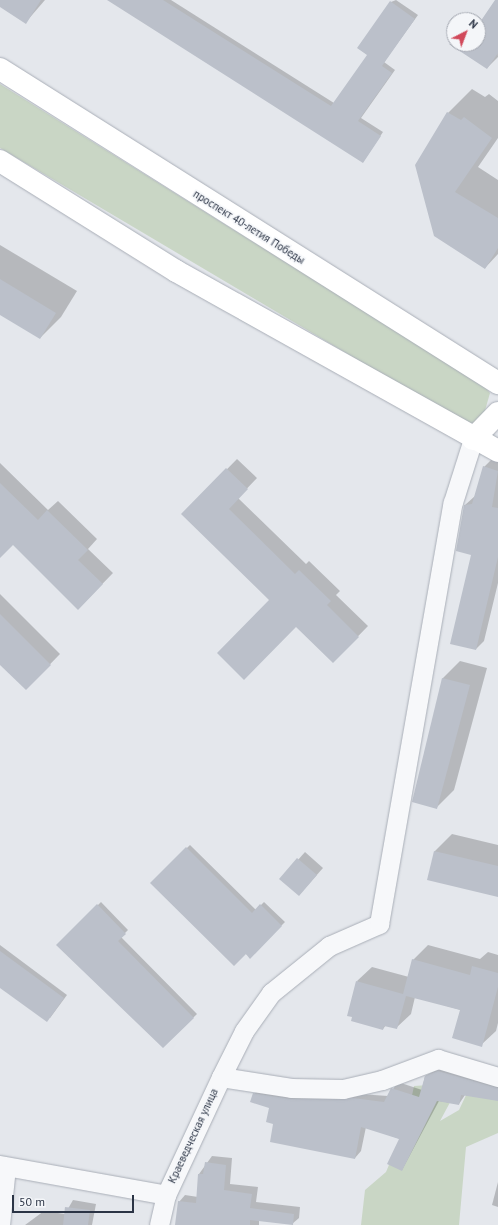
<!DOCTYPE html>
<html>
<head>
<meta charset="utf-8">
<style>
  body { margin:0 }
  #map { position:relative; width:498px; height:1225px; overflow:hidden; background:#e4e7ec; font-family:"PT Sans",sans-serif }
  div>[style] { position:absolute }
  .green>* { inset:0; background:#c9d6c5 }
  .shadow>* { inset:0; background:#0003 }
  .building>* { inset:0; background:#bbc0ca }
  .roads { filter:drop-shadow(0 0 1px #a9aeb7) drop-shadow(0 0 1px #a9aeb7) }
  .minor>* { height:19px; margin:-9.5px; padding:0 9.5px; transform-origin:9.5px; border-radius:9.5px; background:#f7f8fa }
  .major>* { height:22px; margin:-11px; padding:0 11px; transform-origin:11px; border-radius:11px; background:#fff }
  span { translate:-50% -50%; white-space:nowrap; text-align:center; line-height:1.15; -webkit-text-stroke:3px #f4f6f9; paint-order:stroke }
  .street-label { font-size:11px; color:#2b3445 }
  .north { position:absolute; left:446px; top:12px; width:40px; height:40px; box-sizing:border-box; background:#f4f6f9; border:1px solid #a4a8b1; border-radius:50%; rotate:42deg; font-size:11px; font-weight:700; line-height:16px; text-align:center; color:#2b3445 }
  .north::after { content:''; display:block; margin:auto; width:14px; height:18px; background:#d1495b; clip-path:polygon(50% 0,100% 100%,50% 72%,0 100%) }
  .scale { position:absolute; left:12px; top:1195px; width:122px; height:18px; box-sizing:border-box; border:2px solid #2b3445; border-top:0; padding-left:5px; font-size:12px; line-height:14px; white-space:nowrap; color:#2b3445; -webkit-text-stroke:3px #f4f6f9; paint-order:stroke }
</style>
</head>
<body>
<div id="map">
  <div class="green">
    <div style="clip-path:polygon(0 84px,484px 386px,490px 393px,484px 414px,475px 423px,464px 423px,0 148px)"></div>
    <div style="clip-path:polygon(445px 1084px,454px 1095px,440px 1121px,459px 1110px,468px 1091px,498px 1095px,498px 1133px,466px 1147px,459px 1225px,361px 1225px,365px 1190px,386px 1172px,406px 1124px,414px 1086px)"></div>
  </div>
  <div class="shadow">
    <div style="clip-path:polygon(0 0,45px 0,26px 22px,0 6px)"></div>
    <div style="clip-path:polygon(113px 0,171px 0,334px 103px,368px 55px,358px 48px,391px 2px,396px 0,418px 15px,384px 62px,395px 70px,361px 118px,383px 132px,363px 162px)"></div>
    <div style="clip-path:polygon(496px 0,498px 57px,487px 68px,466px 44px,478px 44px,478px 26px)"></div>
    <div style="clip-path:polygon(472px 89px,485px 97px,489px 94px,498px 101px,498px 138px,478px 167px,498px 180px,498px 254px,485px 268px,435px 235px,448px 113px)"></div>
    <div style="clip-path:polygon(0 245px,77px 291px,61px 317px,40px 338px,0 314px)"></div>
    <div style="clip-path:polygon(493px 458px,498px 460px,498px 583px,484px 641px,476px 649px,473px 554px,465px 505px,475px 496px,484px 467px)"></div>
    <div style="clip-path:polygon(237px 459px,257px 478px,238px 498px,306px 564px,309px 561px,340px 591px,336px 595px,368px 626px,333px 662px,183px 514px)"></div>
    <div style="clip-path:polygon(0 463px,48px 510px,58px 501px,97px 539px,88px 549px,113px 573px,78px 609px,13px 544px,0 557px)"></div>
    <div style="clip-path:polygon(0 594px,60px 654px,26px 689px,0 663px)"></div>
    <div style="clip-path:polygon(460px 661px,487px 668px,454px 790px,436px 808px,413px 801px,443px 678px)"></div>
    <div style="clip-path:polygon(452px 834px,498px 845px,498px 896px,428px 879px,435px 851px)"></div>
    <div style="clip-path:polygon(190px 845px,256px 910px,264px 902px,285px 922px,250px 957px,151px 883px)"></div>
    <div style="clip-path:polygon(305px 852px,323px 868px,299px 895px,281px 879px)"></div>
    <div style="clip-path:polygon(101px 902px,128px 930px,121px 937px,197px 1014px,163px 1047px,58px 945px)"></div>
    <div style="clip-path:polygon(0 945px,67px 995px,50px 1018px,0 987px)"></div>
    <div style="clip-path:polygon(428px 945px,480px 959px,488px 952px,498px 955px,498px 1023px,496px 1031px,481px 1045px,461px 1010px,415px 997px,411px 1014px,396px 1028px,386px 1025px,383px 1029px,357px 981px,372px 967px,409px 977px,413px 960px)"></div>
    <div style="clip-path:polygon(445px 1065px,498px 1080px,498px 1100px,465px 1095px,459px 1104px,439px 1101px,402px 1170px,400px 1139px,366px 1127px,361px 1151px,355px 1158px,274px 1123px,270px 1108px,254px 1094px,261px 1087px,388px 1096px,398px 1082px,422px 1090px,425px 1076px)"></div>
    <div style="clip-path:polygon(212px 1156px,232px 1158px,230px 1184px,258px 1187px,256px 1202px,300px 1207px,299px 1218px,292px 1224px,259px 1220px,259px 1225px,186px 1225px,179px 1202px,185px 1195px,198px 1197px,199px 1174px)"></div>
    <div style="clip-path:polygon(498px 1182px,498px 1207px,492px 1205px)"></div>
    <div style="clip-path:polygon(73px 1200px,96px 1204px,92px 1225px,25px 1225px,44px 1211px,65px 1214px)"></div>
  </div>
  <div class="building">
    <div style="clip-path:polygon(0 0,41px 0,26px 24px,0 7px)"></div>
    <div style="clip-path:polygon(107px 0,163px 0,331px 106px,367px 55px,357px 48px,390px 1px,415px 19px,382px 66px,392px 73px,358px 121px,381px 136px,363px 163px)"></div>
    <div style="clip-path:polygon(495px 0,498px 0,498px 53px,487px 69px,449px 44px,478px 44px,478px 25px)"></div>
    <div style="clip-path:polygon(447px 112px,461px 120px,464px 117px,492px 138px,455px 192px,498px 218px,498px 248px,485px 269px,434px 236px,415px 165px)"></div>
    <div style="clip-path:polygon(0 279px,56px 313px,40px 339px,0 315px)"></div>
    <div style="clip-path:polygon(483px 466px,498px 471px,492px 507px,498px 508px,498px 557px,476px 650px,450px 644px,471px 555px,456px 551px,464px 505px,472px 504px)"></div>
    <div style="clip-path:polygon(226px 468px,248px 489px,229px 509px,295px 574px,299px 570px,331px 601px,327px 605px,359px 637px,333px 663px,296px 627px,244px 680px,217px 653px,269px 600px,181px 514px)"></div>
    <div style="clip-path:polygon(0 483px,38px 520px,47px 510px,88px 550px,78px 560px,103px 584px,78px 610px,13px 545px,0 558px)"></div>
    <div style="clip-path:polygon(0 614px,51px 665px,26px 690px,0 665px)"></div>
    <div style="clip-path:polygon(442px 678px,470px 685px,437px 809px,412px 802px)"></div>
    <div style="clip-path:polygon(186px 847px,252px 913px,260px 904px,282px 926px,250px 959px,246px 954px,234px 966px,150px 883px)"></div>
    <div style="clip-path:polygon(434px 851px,498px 866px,498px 897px,427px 880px)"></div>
    <div style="clip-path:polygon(297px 858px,317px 875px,299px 896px,279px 879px)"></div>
    <div style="clip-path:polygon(97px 904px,126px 934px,118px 941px,194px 1018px,163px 1048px,56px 945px)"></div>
    <div style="clip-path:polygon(0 951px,64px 998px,47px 1022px,0 988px)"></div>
    <div style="clip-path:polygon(412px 959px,470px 975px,472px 966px,498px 973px,498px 987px,482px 1047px,452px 1038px,460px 1010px,406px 996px,397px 1029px,384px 1026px,383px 1030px,351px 1021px,352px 1017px,347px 1016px,356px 981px,403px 994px)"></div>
    <div style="clip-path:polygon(438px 1071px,498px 1088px,498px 1101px,461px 1095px,459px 1105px,437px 1101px,402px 1171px,387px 1164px,399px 1139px,361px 1127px,355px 1159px,270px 1142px,273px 1124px,266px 1122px,269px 1108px,250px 1102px,253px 1093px,291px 1099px,353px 1098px,384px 1102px,391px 1088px,419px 1097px,425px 1076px)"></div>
    <div style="clip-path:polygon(205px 1162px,226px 1165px,224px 1190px,252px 1194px,250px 1208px,294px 1214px,293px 1225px,250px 1220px,250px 1225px,175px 1225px,178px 1201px,196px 1203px,198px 1174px,203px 1174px)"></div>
    <div style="clip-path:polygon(65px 1207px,90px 1210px,88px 1225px,63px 1225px)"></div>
  </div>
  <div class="roads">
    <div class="minor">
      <div style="left:221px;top:1077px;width:71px;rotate:8.9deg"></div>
      <div style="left:291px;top:1088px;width:52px;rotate:1.1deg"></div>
      <div style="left:343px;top:1089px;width:40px;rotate:-13deg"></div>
      <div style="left:382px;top:1080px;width:60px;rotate:-20.6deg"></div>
      <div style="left:438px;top:1059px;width:63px;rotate:16.7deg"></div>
      <div style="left:0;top:1165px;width:169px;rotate:10.2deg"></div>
      <div style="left:0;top:1225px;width:58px;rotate:-84.1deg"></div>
      <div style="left:159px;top:1225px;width:31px;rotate:-77deg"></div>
      <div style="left:166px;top:1195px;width:130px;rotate:-65deg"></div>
      <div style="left:221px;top:1077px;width:51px;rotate:-63.4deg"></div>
      <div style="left:244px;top:1031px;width:47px;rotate:-54.6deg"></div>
      <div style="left:271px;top:993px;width:75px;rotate:-39deg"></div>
      <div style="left:329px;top:946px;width:55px;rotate:-23.7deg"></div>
      <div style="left:379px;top:924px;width:428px;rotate:-80.1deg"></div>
      <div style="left:453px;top:502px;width:66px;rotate:-72.4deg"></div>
    </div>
    <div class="major">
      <div style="left:0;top:69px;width:589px;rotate:32.23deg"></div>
      <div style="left:0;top:161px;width:208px;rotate:32deg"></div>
      <div style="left:176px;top:271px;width:369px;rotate:29.2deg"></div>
      <div style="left:473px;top:439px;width:36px;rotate:-46deg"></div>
    </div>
  </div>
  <div class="street-label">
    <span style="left:249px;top:227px;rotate:32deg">проспект 40-летия Победы</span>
    <span style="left:193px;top:1136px;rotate:-65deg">Краеведческая улица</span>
  </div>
  <div class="north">N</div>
  <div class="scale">50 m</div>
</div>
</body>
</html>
